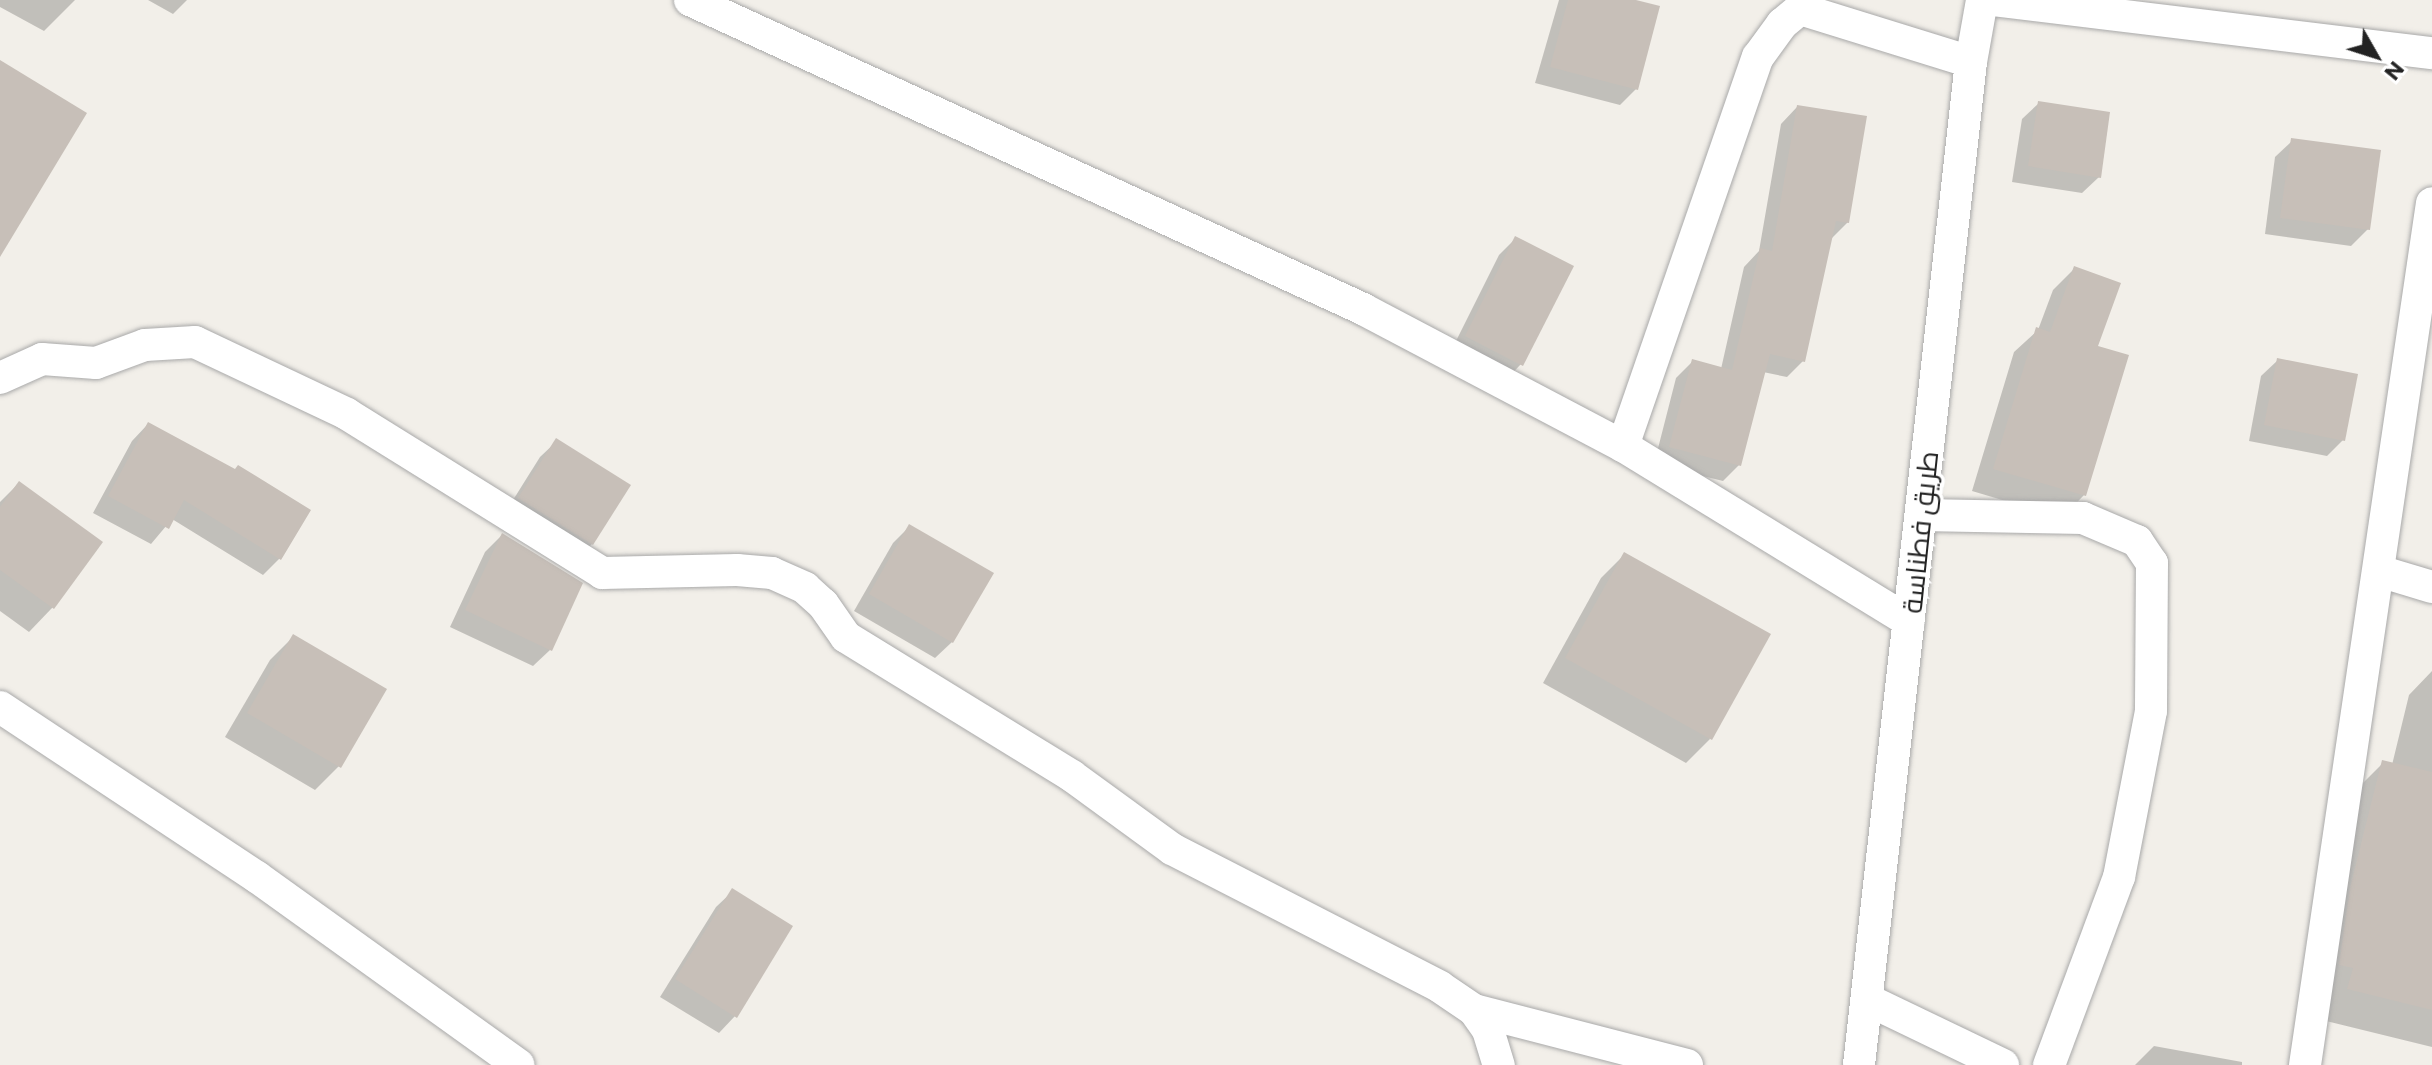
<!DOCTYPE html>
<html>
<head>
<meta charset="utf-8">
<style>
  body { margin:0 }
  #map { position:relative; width:2432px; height:1065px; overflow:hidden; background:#f2efe9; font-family:Commissioner,Cairo,sans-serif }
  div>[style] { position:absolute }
  .shadow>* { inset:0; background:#0003 }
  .building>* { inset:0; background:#c7bfb8 }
  .roads { filter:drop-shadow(0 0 2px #a9a9a9) drop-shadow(0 0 2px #a9a9a9) }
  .street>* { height:32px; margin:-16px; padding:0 16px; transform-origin:16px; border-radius:16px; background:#fff }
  span { translate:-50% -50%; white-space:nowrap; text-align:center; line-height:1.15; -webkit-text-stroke:7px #fff; paint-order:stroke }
  .street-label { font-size:28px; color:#222 }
  .north { position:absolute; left:2336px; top:16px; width:80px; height:80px; -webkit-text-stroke:6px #fff; paint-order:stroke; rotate:129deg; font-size:22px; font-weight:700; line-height:32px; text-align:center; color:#222 }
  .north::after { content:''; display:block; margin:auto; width:28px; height:36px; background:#222; clip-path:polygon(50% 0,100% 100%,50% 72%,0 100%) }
</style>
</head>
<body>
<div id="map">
  <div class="shadow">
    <div style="clip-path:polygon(0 0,75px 0,44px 31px,0 7px)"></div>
    <div style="clip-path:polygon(148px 0,187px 0,173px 14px)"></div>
    <div style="clip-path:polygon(1559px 0,1628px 0,1636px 89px,1620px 105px,1535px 83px)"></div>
    <div style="clip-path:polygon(2039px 103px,2099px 177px,2082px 193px,2012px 182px,2022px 119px)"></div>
    <div style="clip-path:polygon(1797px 107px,1848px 222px,1830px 240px,1803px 361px,1787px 377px,1763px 372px,1739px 465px,1723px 481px,1654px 464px,1676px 378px,1692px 362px,1721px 369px,1744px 267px,1759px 251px,1781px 124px)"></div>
    <div style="clip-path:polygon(2292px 141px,2368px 229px,2351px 246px,2265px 234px,2275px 157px)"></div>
    <div style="clip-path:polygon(1516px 238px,1521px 364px,1505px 381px,1450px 353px,1499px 255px)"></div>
    <div style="clip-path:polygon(2075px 268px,2095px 347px,2084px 495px,2062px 518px,1972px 491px,2014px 352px,2038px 330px,2053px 290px)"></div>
    <div style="clip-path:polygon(2278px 360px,2343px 440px,2327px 456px,2249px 441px,2261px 376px)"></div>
    <div style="clip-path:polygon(148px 424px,280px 558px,263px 575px,172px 519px,151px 544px,93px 513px,132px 441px)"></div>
    <div style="clip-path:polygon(557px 441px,592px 544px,575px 560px,503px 516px,540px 457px)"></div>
    <div style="clip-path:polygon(19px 483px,100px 543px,52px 608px,29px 632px,0 611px,0 502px)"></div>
    <div style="clip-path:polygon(909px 527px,952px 642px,935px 658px,854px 611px,893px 543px)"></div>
    <div style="clip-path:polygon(502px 535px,550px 650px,533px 666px,450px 627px,485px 552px)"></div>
    <div style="clip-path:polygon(1625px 554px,1710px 739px,1686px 763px,1543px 683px,1601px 578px)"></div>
    <div style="clip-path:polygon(294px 636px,339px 766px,315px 790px,225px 737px,270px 660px)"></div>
    <div style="clip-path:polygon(2432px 671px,2432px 1047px,2318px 1019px,2353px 793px,2383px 763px,2392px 765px,2409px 695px)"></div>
    <div style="clip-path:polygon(733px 891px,735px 1016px,719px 1033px,660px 997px,716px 907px)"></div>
    <div style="clip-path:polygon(2154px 1046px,2242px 1062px,2242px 1065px,2135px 1065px)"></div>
  </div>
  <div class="building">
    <div style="clip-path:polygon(1568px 0,1636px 0,1660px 6px,1638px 90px,1550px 67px)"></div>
    <div style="clip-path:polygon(0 60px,87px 113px,0 257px)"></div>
    <div style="clip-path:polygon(2038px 101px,2110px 112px,2101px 178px,2028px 166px)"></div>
    <div style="clip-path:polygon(1797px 105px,1867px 116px,1849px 223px,1836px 221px,1805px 362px,1770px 354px,1741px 466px,1669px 447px,1692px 359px,1732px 370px,1760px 248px,1772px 251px)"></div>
    <div style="clip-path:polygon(2291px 138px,2381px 150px,2370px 230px,2280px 218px)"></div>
    <div style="clip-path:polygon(1515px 236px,1574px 266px,1523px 366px,1465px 336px)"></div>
    <div style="clip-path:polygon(2074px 266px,2121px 283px,2098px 346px,2129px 355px,2086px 496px,1993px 469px,2036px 327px,2050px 332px)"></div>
    <div style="clip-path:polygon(2277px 358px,2358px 374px,2345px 441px,2264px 425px)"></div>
    <div style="clip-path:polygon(148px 422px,235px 469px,238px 465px,311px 510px,281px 560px,184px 500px,169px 529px,108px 496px)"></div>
    <div style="clip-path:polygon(556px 438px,631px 485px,593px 545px,518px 498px)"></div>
    <div style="clip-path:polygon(19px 481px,103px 542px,54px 609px,0 570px,0 507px)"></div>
    <div style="clip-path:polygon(909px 524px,994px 573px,953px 643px,869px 594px)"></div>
    <div style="clip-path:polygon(502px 533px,583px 583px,552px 651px,465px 610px)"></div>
    <div style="clip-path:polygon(1624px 552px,1771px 634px,1712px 740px,1565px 658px)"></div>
    <div style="clip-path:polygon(293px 634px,387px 689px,341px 768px,247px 713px)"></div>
    <div style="clip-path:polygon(2382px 760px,2432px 772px,2432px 1010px,2347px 989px,2353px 968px,2339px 965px,2350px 888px)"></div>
    <div style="clip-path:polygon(732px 888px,793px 926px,737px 1018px,675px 979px)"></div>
  </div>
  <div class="roads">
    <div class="street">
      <div style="left:690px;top:0;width:741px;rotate:24.66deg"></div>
      <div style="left:1363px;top:309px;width:294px;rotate:27.8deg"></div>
      <div style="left:1623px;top:446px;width:335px;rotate:31.5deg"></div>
      <div style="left:1993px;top:0;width:442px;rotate:6.9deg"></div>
      <div style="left:0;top:378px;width:46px;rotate:-24.3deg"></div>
      <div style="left:42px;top:359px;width:54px;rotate:4.2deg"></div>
      <div style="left:96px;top:363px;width:52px;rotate:-20.2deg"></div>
      <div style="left:145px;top:345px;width:50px;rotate:-3.4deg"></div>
      <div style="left:195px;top:342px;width:168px;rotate:25.3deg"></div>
      <div style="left:347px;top:414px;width:301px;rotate:31.9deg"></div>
      <div style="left:602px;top:573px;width:135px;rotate:-1.3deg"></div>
      <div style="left:737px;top:570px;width:35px;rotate:5deg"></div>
      <div style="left:772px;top:573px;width:36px;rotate:24deg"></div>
      <div style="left:805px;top:588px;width:24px;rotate:42deg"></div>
      <div style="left:823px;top:604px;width:40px;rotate:55.1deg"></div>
      <div style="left:846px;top:637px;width:265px;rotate:31.6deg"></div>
      <div style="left:1072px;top:776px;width:124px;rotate:36.1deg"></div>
      <div style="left:1172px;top:849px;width:301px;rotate:27.2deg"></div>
      <div style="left:1440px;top:987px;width:41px;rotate:34.1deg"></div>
      <div style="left:1474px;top:1010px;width:220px;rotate:14.5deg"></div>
      <div style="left:1623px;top:446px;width:412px;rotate:-70.9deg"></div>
      <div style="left:1758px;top:57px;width:41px;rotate:-54deg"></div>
      <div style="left:1782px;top:24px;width:23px;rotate:-40deg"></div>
      <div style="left:1800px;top:9px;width:179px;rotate:17.2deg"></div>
      <div style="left:1921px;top:515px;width:162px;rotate:1.1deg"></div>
      <div style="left:2083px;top:518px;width:59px;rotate:23.1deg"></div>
      <div style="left:2137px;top:541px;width:27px;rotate:56deg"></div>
      <div style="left:2152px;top:563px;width:148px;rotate:90.4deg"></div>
      <div style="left:2151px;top:711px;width:169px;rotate:100.9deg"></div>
      <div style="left:2119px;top:877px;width:201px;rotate:110.4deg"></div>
      <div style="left:2379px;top:571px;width:55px;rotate:16.8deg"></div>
      <div style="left:0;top:707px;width:308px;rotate:33.5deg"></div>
      <div style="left:257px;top:877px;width:322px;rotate:35.7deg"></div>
      <div style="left:1868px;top:1000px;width:150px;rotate:25.7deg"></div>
      <div style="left:1474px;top:1010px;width:24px;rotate:55deg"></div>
      <div style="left:1488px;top:1030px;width:37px;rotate:73deg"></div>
      <div style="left:1859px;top:1065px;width:1009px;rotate:-83.63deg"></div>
      <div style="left:1971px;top:62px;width:63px;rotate:-79.9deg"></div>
      <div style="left:2305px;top:1065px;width:871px;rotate:-81.62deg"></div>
    </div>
  </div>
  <div class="street-label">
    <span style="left:1919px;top:532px;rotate:-84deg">طريق فطناسة</span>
  </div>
  <div class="north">N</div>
</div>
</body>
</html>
